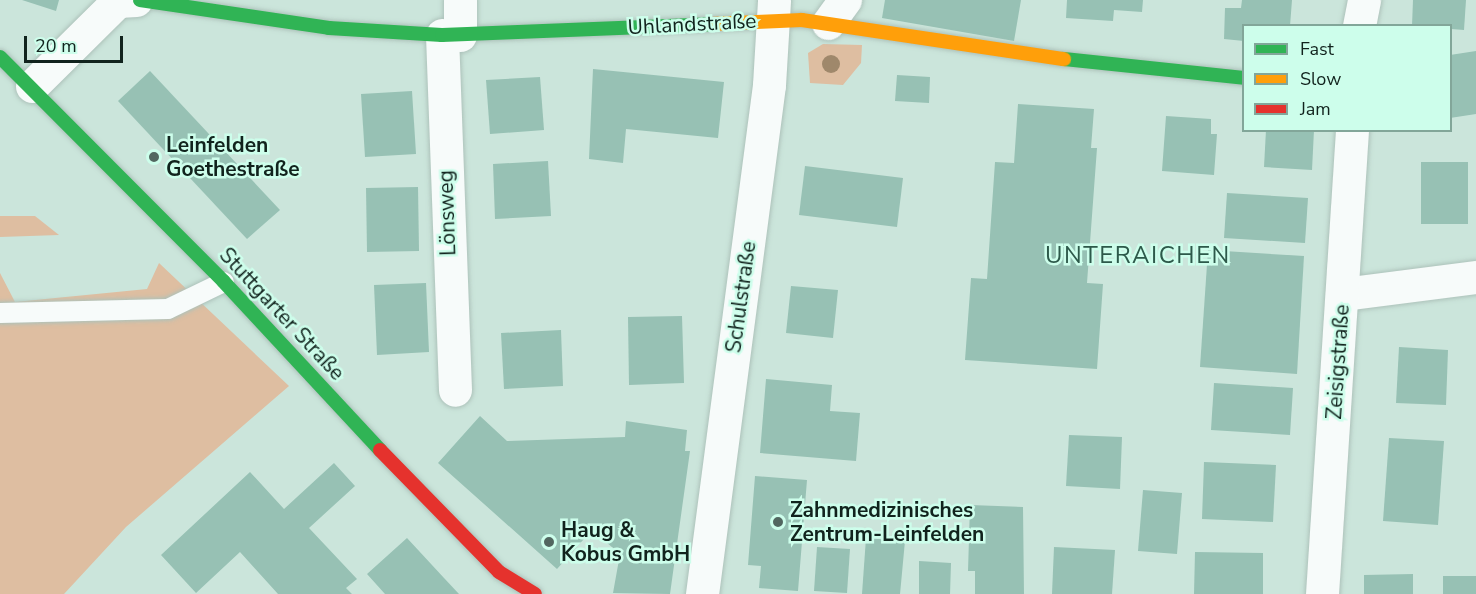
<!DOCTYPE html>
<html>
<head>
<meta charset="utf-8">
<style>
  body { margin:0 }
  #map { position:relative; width:1476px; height:594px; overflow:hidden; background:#cbe5db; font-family:"Nunito Sans",sans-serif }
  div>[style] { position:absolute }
  .green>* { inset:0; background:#debea1 }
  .building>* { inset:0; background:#97c1b4 }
  .roads { filter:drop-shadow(0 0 2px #adc2ba) drop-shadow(0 0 2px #adc2ba) }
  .lane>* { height:20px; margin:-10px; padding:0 10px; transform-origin:10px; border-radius:10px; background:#f7fbfa }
  .street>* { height:33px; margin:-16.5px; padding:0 16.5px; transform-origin:16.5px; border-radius:16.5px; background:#f7fbfa }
  .fast>* { height:14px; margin:-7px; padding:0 7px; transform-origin:7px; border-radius:7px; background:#30b455 }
  .slow>* { height:14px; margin:-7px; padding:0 7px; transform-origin:7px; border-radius:7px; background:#ff9f0a }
  .jam>* { height:14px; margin:-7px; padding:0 7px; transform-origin:7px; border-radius:7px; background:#e5322d }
  .trees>* { width:18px; height:18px; margin:-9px; border-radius:50%; background:#9f886b }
  .dots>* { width:16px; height:16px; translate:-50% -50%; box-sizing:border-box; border:3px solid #cdfeeb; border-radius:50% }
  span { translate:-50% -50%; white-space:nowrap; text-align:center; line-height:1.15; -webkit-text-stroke:5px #cdfeeb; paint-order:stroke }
  .street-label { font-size:21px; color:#11231d }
  .poi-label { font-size:21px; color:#11231d; font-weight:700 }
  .left { translate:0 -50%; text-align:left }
  .quarter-label { font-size:24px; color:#2d594a; letter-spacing:1.5px }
  .legend { position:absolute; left:1242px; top:24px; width:210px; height:108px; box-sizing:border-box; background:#cdfeeb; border:2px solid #82a699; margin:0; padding:8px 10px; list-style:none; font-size:18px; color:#11231d }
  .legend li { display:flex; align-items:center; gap:12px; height:30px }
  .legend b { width:30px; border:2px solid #82a699 }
  .scale { position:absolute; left:24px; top:36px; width:99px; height:27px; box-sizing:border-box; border:3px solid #11231d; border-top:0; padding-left:8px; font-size:18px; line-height:21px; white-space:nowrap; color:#11231d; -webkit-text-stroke:4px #cdfeeb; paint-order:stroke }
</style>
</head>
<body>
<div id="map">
  <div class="green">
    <div style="clip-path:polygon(823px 44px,862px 45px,861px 63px,843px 85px,810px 83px,808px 53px)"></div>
    <div style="clip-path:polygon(0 216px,35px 216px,59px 235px,0 237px)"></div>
    <div style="clip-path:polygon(159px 263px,289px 386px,126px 527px,64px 594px,0 594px,0 273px,15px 302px,147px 289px)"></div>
  </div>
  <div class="building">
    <div style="clip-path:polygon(22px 0,59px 0,56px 11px)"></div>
    <div style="clip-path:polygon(885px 0,1021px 0,1014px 41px,882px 18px)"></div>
    <div style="clip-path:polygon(1067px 0,1143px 0,1142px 12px,1114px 10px,1113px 21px,1066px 18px)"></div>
    <div style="clip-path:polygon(1242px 0,1292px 0,1290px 26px,1244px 26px,1244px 41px,1224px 39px,1225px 8px,1241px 8px)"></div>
    <div style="clip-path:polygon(1413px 0,1466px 0,1464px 30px,1412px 26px)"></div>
    <div style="clip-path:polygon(1476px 51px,1476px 114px,1450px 118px,1450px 55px)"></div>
    <div style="clip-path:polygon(593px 69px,724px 82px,718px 138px,626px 129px,623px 163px,589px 159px)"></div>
    <div style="clip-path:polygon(150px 71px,280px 210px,247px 239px,118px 101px)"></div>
    <div style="clip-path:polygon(897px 75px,930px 77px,929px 103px,895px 101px)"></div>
    <div style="clip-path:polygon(540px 77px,544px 130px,490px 134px,486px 80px)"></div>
    <div style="clip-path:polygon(412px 91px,416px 154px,365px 157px,361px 94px)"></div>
    <div style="clip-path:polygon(1018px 104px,1094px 109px,1091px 148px,1097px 148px,1087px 283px,1103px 284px,1097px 369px,965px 360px,971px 278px,987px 279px,995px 162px,1014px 163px)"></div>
    <div style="clip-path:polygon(1166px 116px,1211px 119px,1211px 134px,1217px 134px,1214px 175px,1162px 171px)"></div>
    <div style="clip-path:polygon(1266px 130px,1314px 130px,1312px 170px,1264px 167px)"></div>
    <div style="clip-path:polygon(548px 161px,551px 216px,495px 219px,493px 164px)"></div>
    <div style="clip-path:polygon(1421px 162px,1468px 162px,1468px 224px,1421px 224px)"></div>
    <div style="clip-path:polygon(805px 166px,903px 178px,897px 227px,799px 215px)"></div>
    <div style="clip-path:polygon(418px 187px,419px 251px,367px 252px,366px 188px)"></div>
    <div style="clip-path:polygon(1227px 193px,1308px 198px,1305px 243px,1224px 238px)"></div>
    <div style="clip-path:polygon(1208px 250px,1304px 256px,1297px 374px,1200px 367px)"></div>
    <div style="clip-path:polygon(426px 283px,429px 352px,377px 355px,374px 285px)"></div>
    <div style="clip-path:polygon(791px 286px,838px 290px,833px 338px,786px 333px)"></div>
    <div style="clip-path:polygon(682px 316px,684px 383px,629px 385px,628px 317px)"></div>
    <div style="clip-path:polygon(561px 330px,563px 386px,504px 389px,501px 333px)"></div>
    <div style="clip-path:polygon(1399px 347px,1448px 350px,1446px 405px,1396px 403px)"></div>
    <div style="clip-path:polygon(766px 379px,832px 385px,830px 411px,860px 413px,856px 461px,760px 453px)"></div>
    <div style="clip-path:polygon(1214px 383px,1293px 388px,1290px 435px,1211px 430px)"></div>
    <div style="clip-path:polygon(480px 416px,507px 441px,625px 437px,626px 421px,687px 430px,685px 451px,690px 451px,670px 594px,613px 593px,620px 554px,592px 530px,557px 569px,438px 463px)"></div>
    <div style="clip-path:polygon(1069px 435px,1122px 437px,1120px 489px,1066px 486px)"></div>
    <div style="clip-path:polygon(1389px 438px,1444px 441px,1438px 525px,1383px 521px)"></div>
    <div style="clip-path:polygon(1204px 462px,1276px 465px,1273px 522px,1202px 519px)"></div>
    <div style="clip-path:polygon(334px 463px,355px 486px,309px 528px,357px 579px,346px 588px,352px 594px,278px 594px,240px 552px,196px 593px,161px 555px,250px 472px,284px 509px)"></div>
    <div style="clip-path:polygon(755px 476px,807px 480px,798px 591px,759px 588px,761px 566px,748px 565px)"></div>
    <div style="clip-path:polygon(1143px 490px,1182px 493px,1177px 554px,1138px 551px)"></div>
    <div style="clip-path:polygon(970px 505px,1023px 507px,1024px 594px,975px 594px,975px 571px,968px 571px)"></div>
    <div style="clip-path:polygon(407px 538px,444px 578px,459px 594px,385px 594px,367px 574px)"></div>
    <div style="clip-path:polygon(866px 538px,905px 541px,900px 594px,862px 594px)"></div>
    <div style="clip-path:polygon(817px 547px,850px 549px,847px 593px,814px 591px)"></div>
    <div style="clip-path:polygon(1054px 547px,1115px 550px,1112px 594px,1052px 594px)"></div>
    <div style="clip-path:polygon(1195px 552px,1263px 553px,1263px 594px,1194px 594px)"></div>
    <div style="clip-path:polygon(919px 561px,951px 563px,950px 594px,919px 594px)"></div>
    <div style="clip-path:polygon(1413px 574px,1413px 594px,1364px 594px,1364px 575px)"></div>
    <div style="clip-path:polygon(1443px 576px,1476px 576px,1476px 594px,1443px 594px)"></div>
  </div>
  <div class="roads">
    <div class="lane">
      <div style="left:0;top:313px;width:168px;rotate:-1.4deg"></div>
      <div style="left:168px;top:309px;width:62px;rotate:-25.7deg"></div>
    </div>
    <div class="street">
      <div style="left:460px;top:0;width:35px;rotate:90deg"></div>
      <div style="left:828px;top:23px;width:29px;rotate:-54deg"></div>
      <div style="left:1359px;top:26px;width:26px;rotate:-79deg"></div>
      <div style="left:442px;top:35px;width:355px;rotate:87.9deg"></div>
      <div style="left:32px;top:86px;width:121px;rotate:-44.7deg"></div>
      <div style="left:118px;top:1px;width:18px;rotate:-3deg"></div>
      <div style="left:1343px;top:294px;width:134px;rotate:-7.3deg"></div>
      <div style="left:702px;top:594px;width:513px;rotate:-82.5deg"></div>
      <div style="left:769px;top:85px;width:85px;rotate:-86.6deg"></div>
      <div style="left:1322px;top:594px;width:465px;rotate:-86.3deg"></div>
    </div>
    <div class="fast">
      <div style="left:140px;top:0;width:191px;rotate:8.4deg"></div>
      <div style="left:329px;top:28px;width:113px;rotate:3.5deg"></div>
      <div style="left:442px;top:35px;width:269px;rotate:-2.3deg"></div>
      <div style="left:0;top:57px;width:317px;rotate:45.1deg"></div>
      <div style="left:224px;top:282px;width:229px;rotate:47.1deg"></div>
      <div style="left:1064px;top:59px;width:181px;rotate:6deg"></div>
    </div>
    <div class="slow">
      <div style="left:711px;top:24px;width:91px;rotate:-2.5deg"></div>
      <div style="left:802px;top:20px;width:265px;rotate:8.5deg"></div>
    </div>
    <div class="jam">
      <div style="left:380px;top:450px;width:170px;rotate:45.7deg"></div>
      <div style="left:499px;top:572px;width:42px;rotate:31.4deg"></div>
    </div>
  </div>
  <div class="trees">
    <div style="left:831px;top:64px"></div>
  </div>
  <div class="dots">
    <div style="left:154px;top:157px;background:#526760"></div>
    <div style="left:778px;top:522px;background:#526760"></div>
    <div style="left:549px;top:542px;background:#526760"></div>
  </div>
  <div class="street-label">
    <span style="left:692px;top:24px;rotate:-3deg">Uhlandstraße</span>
    <span style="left:447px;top:213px;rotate:-92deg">Lönsweg</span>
    <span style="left:741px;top:297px;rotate:-82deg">Schulstraße</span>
    <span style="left:282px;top:314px;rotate:47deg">Stuttgarter Straße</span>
    <span style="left:1338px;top:362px;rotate:-86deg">Zeisigstraße</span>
  </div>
  <div class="poi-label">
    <span class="left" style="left:166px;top:157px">Leinfelden<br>Goethestraße</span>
    <span class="left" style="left:790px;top:522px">Zahnmedizinisches<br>Zentrum-Leinfelden</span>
    <span class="left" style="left:561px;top:542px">Haug &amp;<br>Kobus GmbH</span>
  </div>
  <div class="quarter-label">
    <span style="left:1138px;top:256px">UNTERAICHEN</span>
  </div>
  <ul class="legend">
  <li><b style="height:8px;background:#30b455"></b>Fast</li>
  <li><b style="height:8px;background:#ff9f0a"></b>Slow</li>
  <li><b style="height:8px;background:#e5322d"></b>Jam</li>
  </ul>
  <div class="scale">20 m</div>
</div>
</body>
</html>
